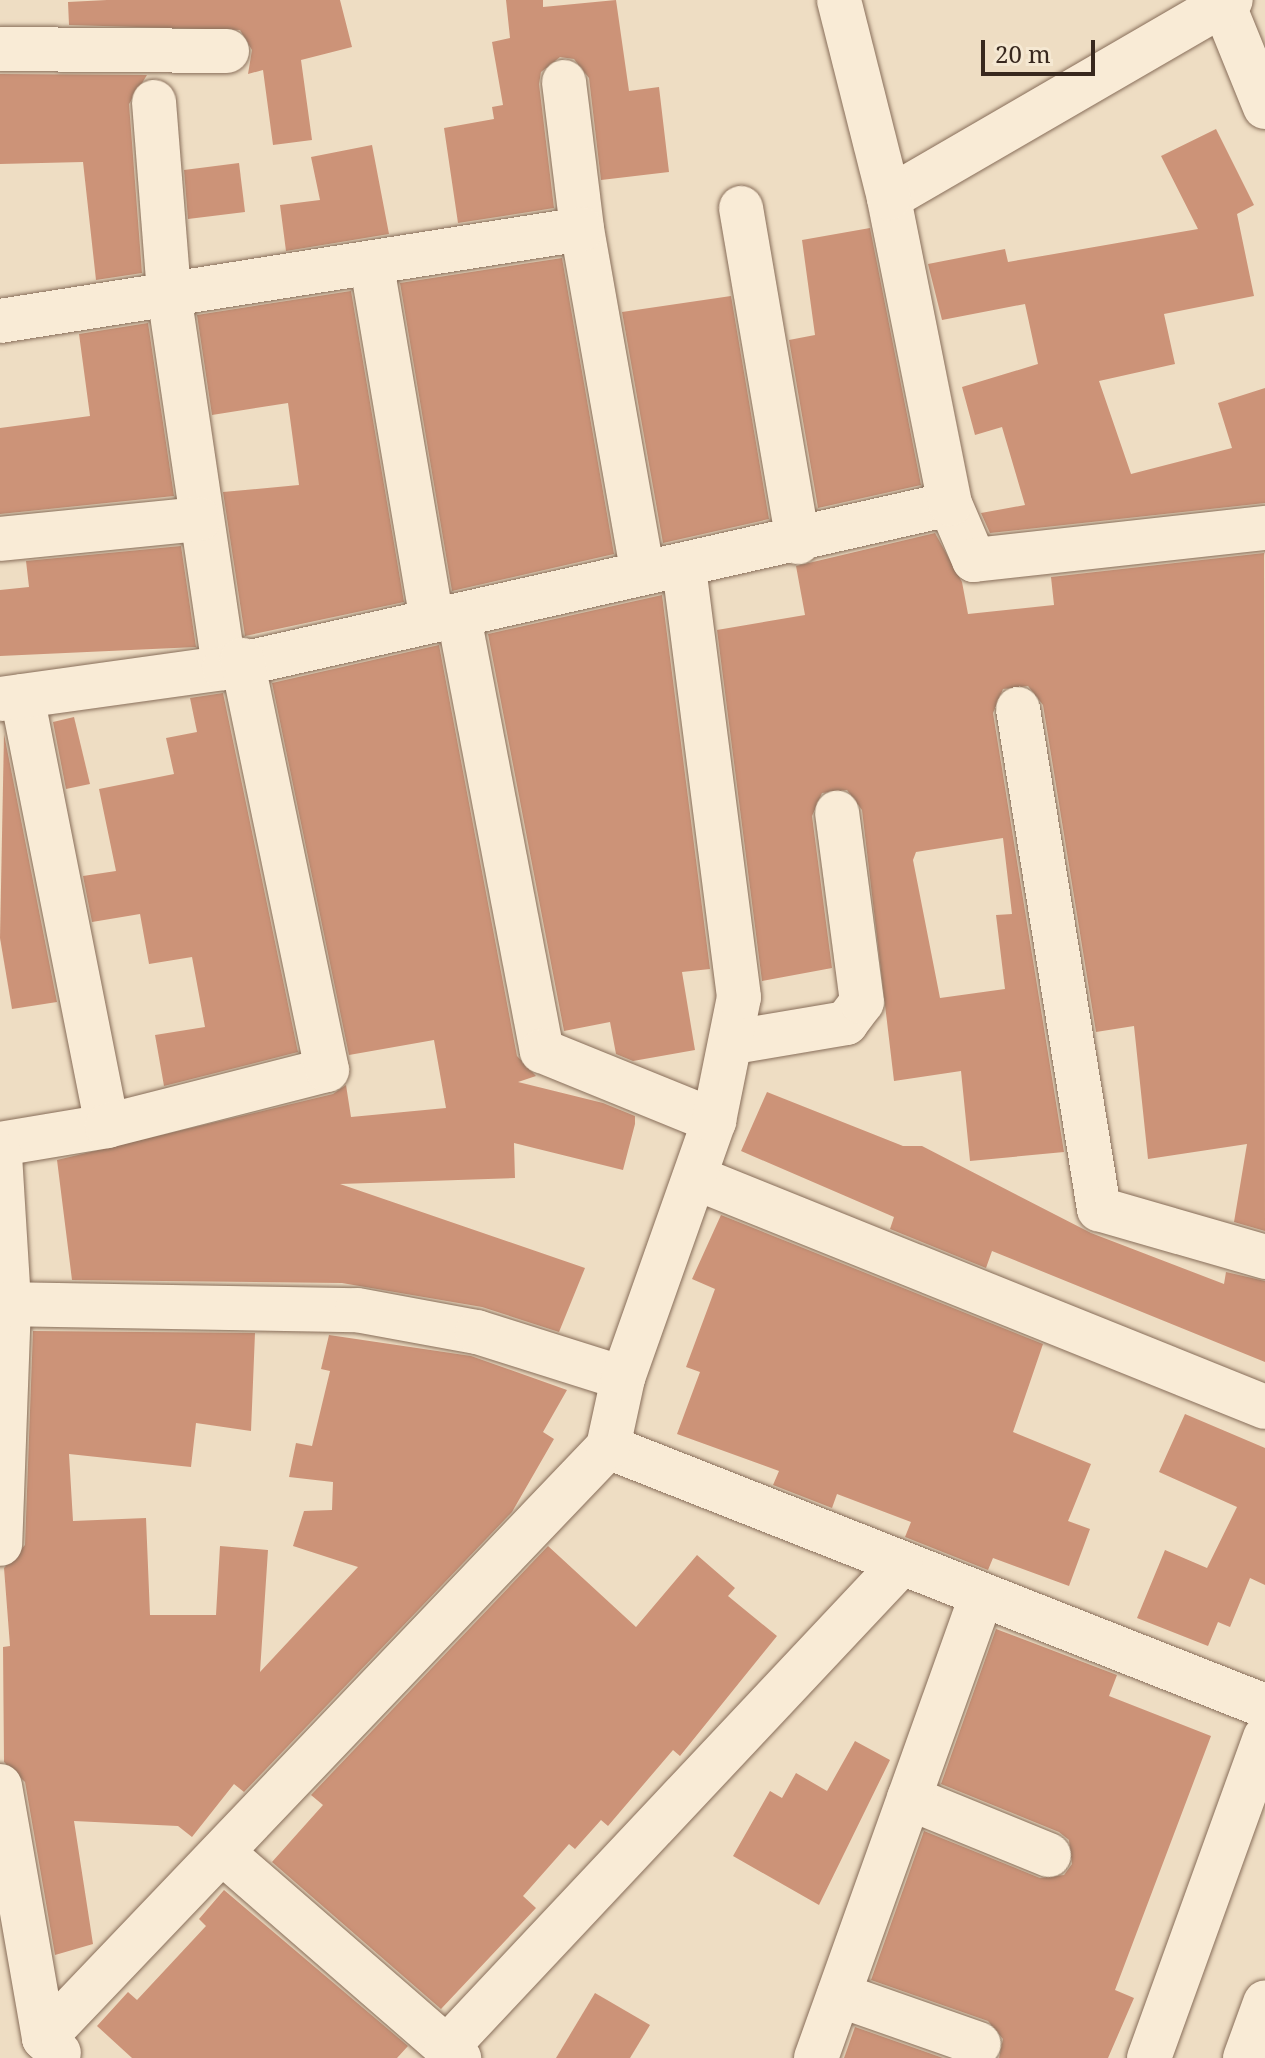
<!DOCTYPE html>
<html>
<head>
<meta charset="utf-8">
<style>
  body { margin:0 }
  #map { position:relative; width:1265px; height:2058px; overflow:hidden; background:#eeddc3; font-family:"Noto Serif",serif }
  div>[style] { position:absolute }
  .building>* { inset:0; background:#cc9378 }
  .roads { filter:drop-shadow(0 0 2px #886e5a) drop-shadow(0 0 2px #886e5a) }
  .street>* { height:44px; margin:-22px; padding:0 22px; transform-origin:22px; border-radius:22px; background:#f9ebd6 }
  span { translate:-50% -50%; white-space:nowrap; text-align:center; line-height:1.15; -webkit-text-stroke:7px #f5e8d2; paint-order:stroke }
  .scale { position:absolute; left:981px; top:40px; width:114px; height:36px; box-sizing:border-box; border:4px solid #38281e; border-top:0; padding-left:10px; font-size:24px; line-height:28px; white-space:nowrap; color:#38281e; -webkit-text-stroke:6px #f5e8d2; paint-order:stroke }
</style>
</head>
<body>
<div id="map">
  <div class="building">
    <div style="clip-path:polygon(107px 0,340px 0,352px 47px,301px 60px,312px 140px,273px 145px,263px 70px,248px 74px,252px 50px,240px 30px,69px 25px,68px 2px)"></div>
    <div style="clip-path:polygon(506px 0,543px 0,543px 7px,616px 0,629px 91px,659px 87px,669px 172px,601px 180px,589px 78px,574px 59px,560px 57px,541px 72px,539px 84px,554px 208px,458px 223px,444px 128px,494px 119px,492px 107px,503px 105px,492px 42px,510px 38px)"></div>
    <div style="clip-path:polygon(0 74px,147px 75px,129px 104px,142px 273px,96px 280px,83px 162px,0 164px)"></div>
    <div style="clip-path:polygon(1216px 129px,1254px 205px,1237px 214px,1254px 296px,1164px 314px,1175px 364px,1099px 381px,1131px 474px,1232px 448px,1218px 403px,1265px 388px,1265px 503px,990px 533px,981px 513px,1025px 505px,1002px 427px,975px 435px,962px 387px,1038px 364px,1025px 304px,942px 320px,928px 264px,1005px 249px,1008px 262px,1198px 229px,1161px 156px)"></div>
    <div style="clip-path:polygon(372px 145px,389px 234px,286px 251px,280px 205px,320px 200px,311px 157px)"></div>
    <div style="clip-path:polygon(239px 163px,245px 212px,188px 219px,184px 170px)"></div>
    <div style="clip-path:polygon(870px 228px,921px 485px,818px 508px,789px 340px,815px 335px,802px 240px)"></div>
    <div style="clip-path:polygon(562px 258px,614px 554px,452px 591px,400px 283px)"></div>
    <div style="clip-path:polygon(351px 291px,404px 602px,245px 636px,223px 492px,299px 485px,288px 403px,212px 415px,197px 315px)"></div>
    <div style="clip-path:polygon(731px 296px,769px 519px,663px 543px,622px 312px)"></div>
    <div style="clip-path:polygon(148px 323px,174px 496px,0 514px,0 428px,90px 416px,79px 334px)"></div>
    <div style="clip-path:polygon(evenodd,935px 533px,962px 582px,968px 614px,1054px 605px,1051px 577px,1264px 553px,1265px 1231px,1234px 1222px,1247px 1144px,1148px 1159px,1134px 1026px,1096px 1032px,1043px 705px,1028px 686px,1003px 689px,993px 713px,1064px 1152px,970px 1161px,961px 1071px,894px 1081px,862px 810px,847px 790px,822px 793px,812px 816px,832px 968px,762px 981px,717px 630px,805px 615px,796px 566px,935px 533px,1003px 838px,1012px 914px,996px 915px,1005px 989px,940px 998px,913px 860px,916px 852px,1003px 838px)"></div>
    <div style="clip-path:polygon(181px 546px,196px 647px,0 656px,0 590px,29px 587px,26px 561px)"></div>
    <div style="clip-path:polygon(662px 595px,710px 969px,682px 972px,695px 1050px,633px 1061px,616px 1054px,610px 1022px,564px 1031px,488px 634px)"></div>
    <div style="clip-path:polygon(439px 645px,517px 1056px,536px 1076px,518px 1082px,603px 1103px,635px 1116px,635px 1124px,623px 1170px,514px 1143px,515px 1178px,340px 1184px,585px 1268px,559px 1332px,482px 1307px,342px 1283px,72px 1280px,57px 1160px,333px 1094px,346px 1085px,351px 1117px,446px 1108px,434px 1040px,349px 1055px,272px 683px)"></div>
    <div style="clip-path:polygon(223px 693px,298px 1052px,164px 1086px,155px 1035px,205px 1027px,192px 957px,149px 964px,140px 914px,92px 922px,83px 876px,116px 871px,99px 789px,174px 774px,166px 738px,197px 732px,190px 698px)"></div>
    <div style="clip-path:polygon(74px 717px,90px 784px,66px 789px,53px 722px)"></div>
    <div style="clip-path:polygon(4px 734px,57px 1002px,12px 1009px,0 938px)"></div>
    <div style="clip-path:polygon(767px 1092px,903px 1146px,922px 1146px,1091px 1233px,1224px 1284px,1226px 1272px,1265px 1281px,1265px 1362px,992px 1251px,986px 1268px,890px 1229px,894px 1217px,741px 1151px)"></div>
    <div style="clip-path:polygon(721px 1215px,1043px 1344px,1013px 1432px,1091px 1464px,1068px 1521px,1090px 1529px,1069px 1586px,993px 1558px,988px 1570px,905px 1537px,911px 1522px,837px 1494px,832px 1508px,773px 1485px,779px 1471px,677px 1434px,700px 1372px,686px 1367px,715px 1289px,692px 1279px)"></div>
    <div style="clip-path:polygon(33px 1331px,255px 1333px,251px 1431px,196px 1423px,191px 1467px,69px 1454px,73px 1521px,146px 1518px,150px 1615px,216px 1615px,220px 1546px,268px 1550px,260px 1672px,358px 1567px,293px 1546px,304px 1511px,332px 1510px,333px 1482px,289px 1477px,296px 1443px,312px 1446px,330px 1371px,321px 1369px,329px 1335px,471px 1356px,567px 1390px,543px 1432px,554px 1439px,512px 1512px,244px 1792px,234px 1784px,192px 1837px,178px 1826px,74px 1821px,93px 1944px,55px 1955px,25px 1782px,4px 1762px,3px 1647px,10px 1646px,4px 1568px,25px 1545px)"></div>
    <div style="clip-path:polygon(1185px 1414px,1265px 1448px,1265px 1585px,1250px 1578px,1230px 1627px,1218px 1622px,1208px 1646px,1137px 1618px,1165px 1550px,1207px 1568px,1237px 1507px,1159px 1472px)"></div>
    <div style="clip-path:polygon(548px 1546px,636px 1627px,697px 1555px,735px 1588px,728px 1596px,777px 1636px,680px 1756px,673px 1750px,608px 1826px,601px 1820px,575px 1849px,569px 1844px,523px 1896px,536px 1908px,441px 2009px,272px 1862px,323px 1805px,311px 1795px)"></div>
    <div style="clip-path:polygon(996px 1629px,1117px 1675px,1109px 1696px,1211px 1736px,1115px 1990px,1134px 1998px,1108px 2058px,999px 2058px,1003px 2039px,988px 2021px,871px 1980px,924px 1831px,1040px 1878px,1064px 1875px,1072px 1864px,1069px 1840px,1059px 1832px,941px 1784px)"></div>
    <div style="clip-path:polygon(855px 1741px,890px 1760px,819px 1905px,733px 1856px,770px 1791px,782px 1798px,796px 1773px,827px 1791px)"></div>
    <div style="clip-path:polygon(224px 1890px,408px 2046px,397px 2058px,132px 2058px,97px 2026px,128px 1992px,137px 2000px,206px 1926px,199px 1919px)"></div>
    <div style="clip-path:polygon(595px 1993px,650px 2025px,630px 2058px,556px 2058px)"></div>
    <div style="clip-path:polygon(855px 2027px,943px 2058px,844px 2058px)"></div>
  </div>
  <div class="roads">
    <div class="street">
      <div style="left:1224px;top:6px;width:109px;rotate:67.9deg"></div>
      <div style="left:0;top:49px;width:227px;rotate:0.5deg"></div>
      <div style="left:564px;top:82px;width:148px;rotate:83deg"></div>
      <div style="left:582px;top:229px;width:346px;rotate:80deg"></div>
      <div style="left:154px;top:102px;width:193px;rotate:85.5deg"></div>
      <div style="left:169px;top:294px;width:378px;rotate:81.6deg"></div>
      <div style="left:889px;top:198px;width:395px;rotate:-30.1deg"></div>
      <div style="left:741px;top:208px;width:339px;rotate:80.3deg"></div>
      <div style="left:372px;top:266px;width:359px;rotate:80.4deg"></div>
      <div style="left:0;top:321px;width:589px;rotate:-8.98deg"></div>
      <div style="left:950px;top:504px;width:61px;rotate:66.8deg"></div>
      <div style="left:974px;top:560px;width:293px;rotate:-6.3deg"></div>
      <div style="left:0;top:539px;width:200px;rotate:-5.7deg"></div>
      <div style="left:459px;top:617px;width:442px;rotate:79.2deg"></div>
      <div style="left:542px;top:1051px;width:186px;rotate:22.1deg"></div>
      <div style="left:22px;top:696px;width:438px;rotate:78.8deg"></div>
      <div style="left:0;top:699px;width:226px;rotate:-7.9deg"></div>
      <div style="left:224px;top:668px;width:744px;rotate:-12.73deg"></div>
      <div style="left:950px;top:504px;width:312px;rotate:-101.3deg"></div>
      <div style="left:889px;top:198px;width:204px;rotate:-104.2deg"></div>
      <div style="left:1018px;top:709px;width:507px;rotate:80.8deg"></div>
      <div style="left:1099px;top:1209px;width:173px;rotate:16.1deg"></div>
      <div style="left:734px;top:1042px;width:114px;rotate:-9.6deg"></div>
      <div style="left:846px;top:1023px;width:26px;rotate:-53deg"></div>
      <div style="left:862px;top:1002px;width:191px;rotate:-97.5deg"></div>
      <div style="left:0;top:1144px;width:109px;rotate:-9.5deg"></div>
      <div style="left:107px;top:1126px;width:227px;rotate:-14.3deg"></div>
      <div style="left:327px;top:1070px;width:419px;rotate:-101.7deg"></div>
      <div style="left:0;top:1155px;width:149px;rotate:86.5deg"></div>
      <div style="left:9px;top:1304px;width:240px;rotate:92.1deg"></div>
      <div style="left:696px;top:1178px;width:613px;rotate:21.92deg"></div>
      <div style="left:0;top:1304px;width:357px;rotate:1deg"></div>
      <div style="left:357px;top:1310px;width:122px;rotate:10.4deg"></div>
      <div style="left:477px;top:1332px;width:153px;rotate:17.5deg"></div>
      <div style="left:608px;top:1447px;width:706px;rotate:21.52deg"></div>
      <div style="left:0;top:1786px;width:256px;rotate:80.1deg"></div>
      <div style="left:44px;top:2038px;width:21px;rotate:45deg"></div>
      <div style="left:909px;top:1798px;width:151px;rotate:22.2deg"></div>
      <div style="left:223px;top:1853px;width:313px;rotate:41deg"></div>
      <div style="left:839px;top:1995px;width:148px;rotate:19.3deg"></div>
      <div style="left:44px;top:2038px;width:817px;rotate:-46.34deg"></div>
      <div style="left:608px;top:1447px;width:71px;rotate:-77.7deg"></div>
      <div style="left:623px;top:1378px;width:273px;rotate:-70.5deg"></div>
      <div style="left:714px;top:1121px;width:126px;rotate:-78.6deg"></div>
      <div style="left:739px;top:997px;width:434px;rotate:-97.3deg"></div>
      <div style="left:446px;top:2048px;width:664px;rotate:-46.77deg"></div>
      <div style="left:816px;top:2058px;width:491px;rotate:-70.3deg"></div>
      <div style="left:1149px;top:2058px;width:341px;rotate:-70.1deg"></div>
      <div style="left:1245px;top:2058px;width:59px;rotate:-70deg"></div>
    </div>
  </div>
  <div class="scale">20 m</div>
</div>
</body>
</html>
